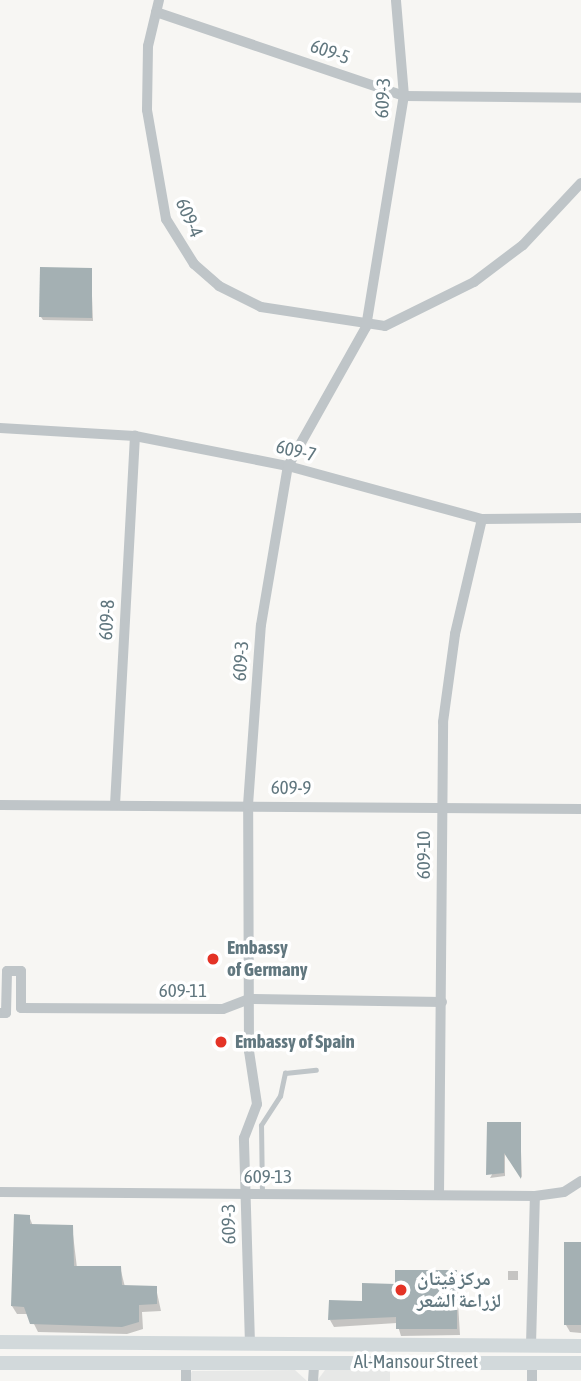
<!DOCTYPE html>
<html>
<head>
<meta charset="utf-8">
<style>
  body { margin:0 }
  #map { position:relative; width:581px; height:1381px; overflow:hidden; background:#f7f6f3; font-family:"Asap Condensed","Noto Naskh Arabic",sans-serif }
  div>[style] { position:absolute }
  .built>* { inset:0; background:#e7e8e7 }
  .shadow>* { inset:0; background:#0003 }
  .building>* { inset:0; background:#a4b0b3 }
  .service>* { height:5px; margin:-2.5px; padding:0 2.5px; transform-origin:2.5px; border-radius:2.5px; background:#bfc5c8 }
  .minor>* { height:10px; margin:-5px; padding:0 5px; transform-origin:5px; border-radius:5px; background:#bfc5c8 }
  .secondary>* { height:14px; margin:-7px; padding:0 7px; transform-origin:7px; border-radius:7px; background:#d2d9db }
  .dots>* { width:19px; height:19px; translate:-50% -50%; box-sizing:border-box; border:4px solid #fff; border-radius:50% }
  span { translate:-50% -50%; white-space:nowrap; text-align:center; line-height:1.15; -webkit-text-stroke:7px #fff; paint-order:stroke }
  .street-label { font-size:19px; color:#61777f }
  .poi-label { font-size:19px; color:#61777f; font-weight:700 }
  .left { translate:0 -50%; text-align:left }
</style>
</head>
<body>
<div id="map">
  <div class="built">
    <div style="clip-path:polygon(295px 1370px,307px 1381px,187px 1381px,192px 1371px)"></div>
    <div style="clip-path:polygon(325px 1370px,390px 1370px,390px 1381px,317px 1381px)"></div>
  </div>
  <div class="shadow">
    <div style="clip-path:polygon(91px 270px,93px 321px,43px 320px,41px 317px)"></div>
    <div style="clip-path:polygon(520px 1124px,522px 1178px,505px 1152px,505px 1176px,490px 1178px)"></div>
    <div style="clip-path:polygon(29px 1216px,33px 1226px,72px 1226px,77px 1268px,120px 1267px,125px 1287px,156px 1288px,161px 1311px,142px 1312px,143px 1329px,127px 1334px,38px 1332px,29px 1314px,17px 1314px,12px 1306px)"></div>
    <div style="clip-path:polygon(581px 1243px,581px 1333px,570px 1332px,566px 1325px)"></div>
    <div style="clip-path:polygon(456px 1271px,460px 1335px,401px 1336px,397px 1323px,334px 1327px,330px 1320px,397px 1286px)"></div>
    <div style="clip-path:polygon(508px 1271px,518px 1271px,518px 1280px,508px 1280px)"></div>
  </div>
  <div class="building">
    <div style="clip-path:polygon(40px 267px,92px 268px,92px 318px,39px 317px)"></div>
    <div style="clip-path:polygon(487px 1122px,521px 1122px,521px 1179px,504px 1153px,504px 1173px,486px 1175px)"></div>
    <div style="clip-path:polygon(14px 1214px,30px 1215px,30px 1224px,73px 1225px,74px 1266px,121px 1266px,122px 1285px,157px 1286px,157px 1304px,139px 1305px,139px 1322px,122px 1327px,30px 1324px,24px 1307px,11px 1306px)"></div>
    <div style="clip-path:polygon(564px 1242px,581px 1242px,581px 1325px,564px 1325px)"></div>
    <div style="clip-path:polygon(395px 1270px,457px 1270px,457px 1329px,396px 1329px,396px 1317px,328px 1320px,329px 1300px,362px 1301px,362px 1283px,395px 1284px)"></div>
  </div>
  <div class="service">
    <div style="left:262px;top:1195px;width:70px;rotate:-90.8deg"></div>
    <div style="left:261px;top:1125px;width:35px;rotate:-57deg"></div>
    <div style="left:280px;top:1096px;width:24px;rotate:-78deg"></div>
    <div style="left:285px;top:1073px;width:31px;rotate:-6deg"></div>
  </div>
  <div class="minor">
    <div style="left:159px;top:0;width:47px;rotate:103.4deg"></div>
    <div style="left:148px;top:46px;width:64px;rotate:90.9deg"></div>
    <div style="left:147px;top:110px;width:111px;rotate:80.1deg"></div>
    <div style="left:166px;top:219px;width:53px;rotate:58.1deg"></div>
    <div style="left:194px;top:264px;width:33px;rotate:41deg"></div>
    <div style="left:219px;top:286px;width:47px;rotate:26.6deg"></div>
    <div style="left:261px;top:307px;width:125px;rotate:8.7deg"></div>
    <div style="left:385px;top:326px;width:99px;rotate:-26.3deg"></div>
    <div style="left:474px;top:282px;width:61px;rotate:-37.1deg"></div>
    <div style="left:523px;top:245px;width:85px;rotate:-46.9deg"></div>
    <div style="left:156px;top:12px;width:262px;rotate:18.7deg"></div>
    <div style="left:404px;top:96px;width:177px;rotate:0.6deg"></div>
    <div style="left:0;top:428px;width:135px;rotate:3.4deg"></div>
    <div style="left:135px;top:436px;width:156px;rotate:11.1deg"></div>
    <div style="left:288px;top:466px;width:201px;rotate:15.3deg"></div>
    <div style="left:482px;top:519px;width:99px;rotate:-0.6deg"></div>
    <div style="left:0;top:805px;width:581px;rotate:0.39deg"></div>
    <div style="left:115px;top:805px;width:370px;rotate:-86.9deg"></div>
    <div style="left:0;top:1013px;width:6px"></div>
    <div style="left:6px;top:1013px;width:42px;rotate:-88.6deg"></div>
    <div style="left:7px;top:971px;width:14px"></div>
    <div style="left:21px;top:971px;width:37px;rotate:90deg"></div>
    <div style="left:21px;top:1008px;width:202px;rotate:0.3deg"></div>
    <div style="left:223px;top:1009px;width:28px;rotate:-21deg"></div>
    <div style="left:249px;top:999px;width:193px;rotate:0.9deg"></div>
    <div style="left:0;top:1192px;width:535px;rotate:0.43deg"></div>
    <div style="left:535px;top:1196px;width:29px;rotate:-8deg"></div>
    <div style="left:564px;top:1192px;width:20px;rotate:-33deg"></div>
    <div style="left:439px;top:1195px;width:473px;rotate:-89.5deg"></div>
    <div style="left:443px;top:722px;width:89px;rotate:-82.2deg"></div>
    <div style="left:455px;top:634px;width:118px;rotate:-76.8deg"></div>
    <div style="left:250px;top:1344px;width:206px;rotate:-91.7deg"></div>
    <div style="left:244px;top:1138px;width:36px;rotate:-69deg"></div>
    <div style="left:257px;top:1104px;width:54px;rotate:-98.6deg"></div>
    <div style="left:249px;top:1051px;width:246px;rotate:-90.2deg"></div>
    <div style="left:248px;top:805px;width:180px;rotate:-85.9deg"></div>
    <div style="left:261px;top:625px;width:161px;rotate:-80.4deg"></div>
    <div style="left:288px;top:466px;width:159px;rotate:-60.7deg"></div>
    <div style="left:366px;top:327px;width:234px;rotate:-80.7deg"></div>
    <div style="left:404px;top:96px;width:96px;rotate:-94.8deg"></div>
    <div style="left:531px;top:1345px;width:149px;rotate:-88.5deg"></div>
    <div style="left:532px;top:1363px;width:18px;rotate:90deg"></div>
    <div style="left:186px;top:1381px;width:17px;rotate:-90deg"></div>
    <div style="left:313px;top:1381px;width:16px;rotate:-86deg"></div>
  </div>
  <div class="secondary">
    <div style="left:0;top:1342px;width:581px;rotate:0.39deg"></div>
    <div style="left:0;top:1363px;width:581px"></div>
  </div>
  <div class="dots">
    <div style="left:213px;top:959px;background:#e43326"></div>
    <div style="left:221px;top:1042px;background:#e43326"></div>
    <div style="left:401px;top:1290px;background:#e43326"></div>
  </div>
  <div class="street-label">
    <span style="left:330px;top:52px;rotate:19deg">609-5</span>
    <span style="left:383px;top:98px;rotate:-87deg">609-3</span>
    <span style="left:189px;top:218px;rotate:66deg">609-4</span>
    <span style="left:296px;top:451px;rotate:13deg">609-7</span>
    <span style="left:107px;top:620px;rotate:-87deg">609-8</span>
    <span style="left:241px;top:661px;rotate:-86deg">609-3</span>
    <span style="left:291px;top:788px;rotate:1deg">609-9</span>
    <span style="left:424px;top:855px;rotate:-90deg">609-10</span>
    <span style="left:183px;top:991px">609-11</span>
    <span style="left:268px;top:1177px">609-13</span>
    <span style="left:229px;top:1224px;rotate:-91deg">609-3</span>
    <span style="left:416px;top:1362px">Al-Mansour Street</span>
  </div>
  <div class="poi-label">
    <span class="left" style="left:227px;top:959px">Embassy<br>of Germany</span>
    <span class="left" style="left:235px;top:1042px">Embassy of Spain</span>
    <span class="left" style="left:417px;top:1290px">مركز فيتان<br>لزراعة الشعر</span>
  </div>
</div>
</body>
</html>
